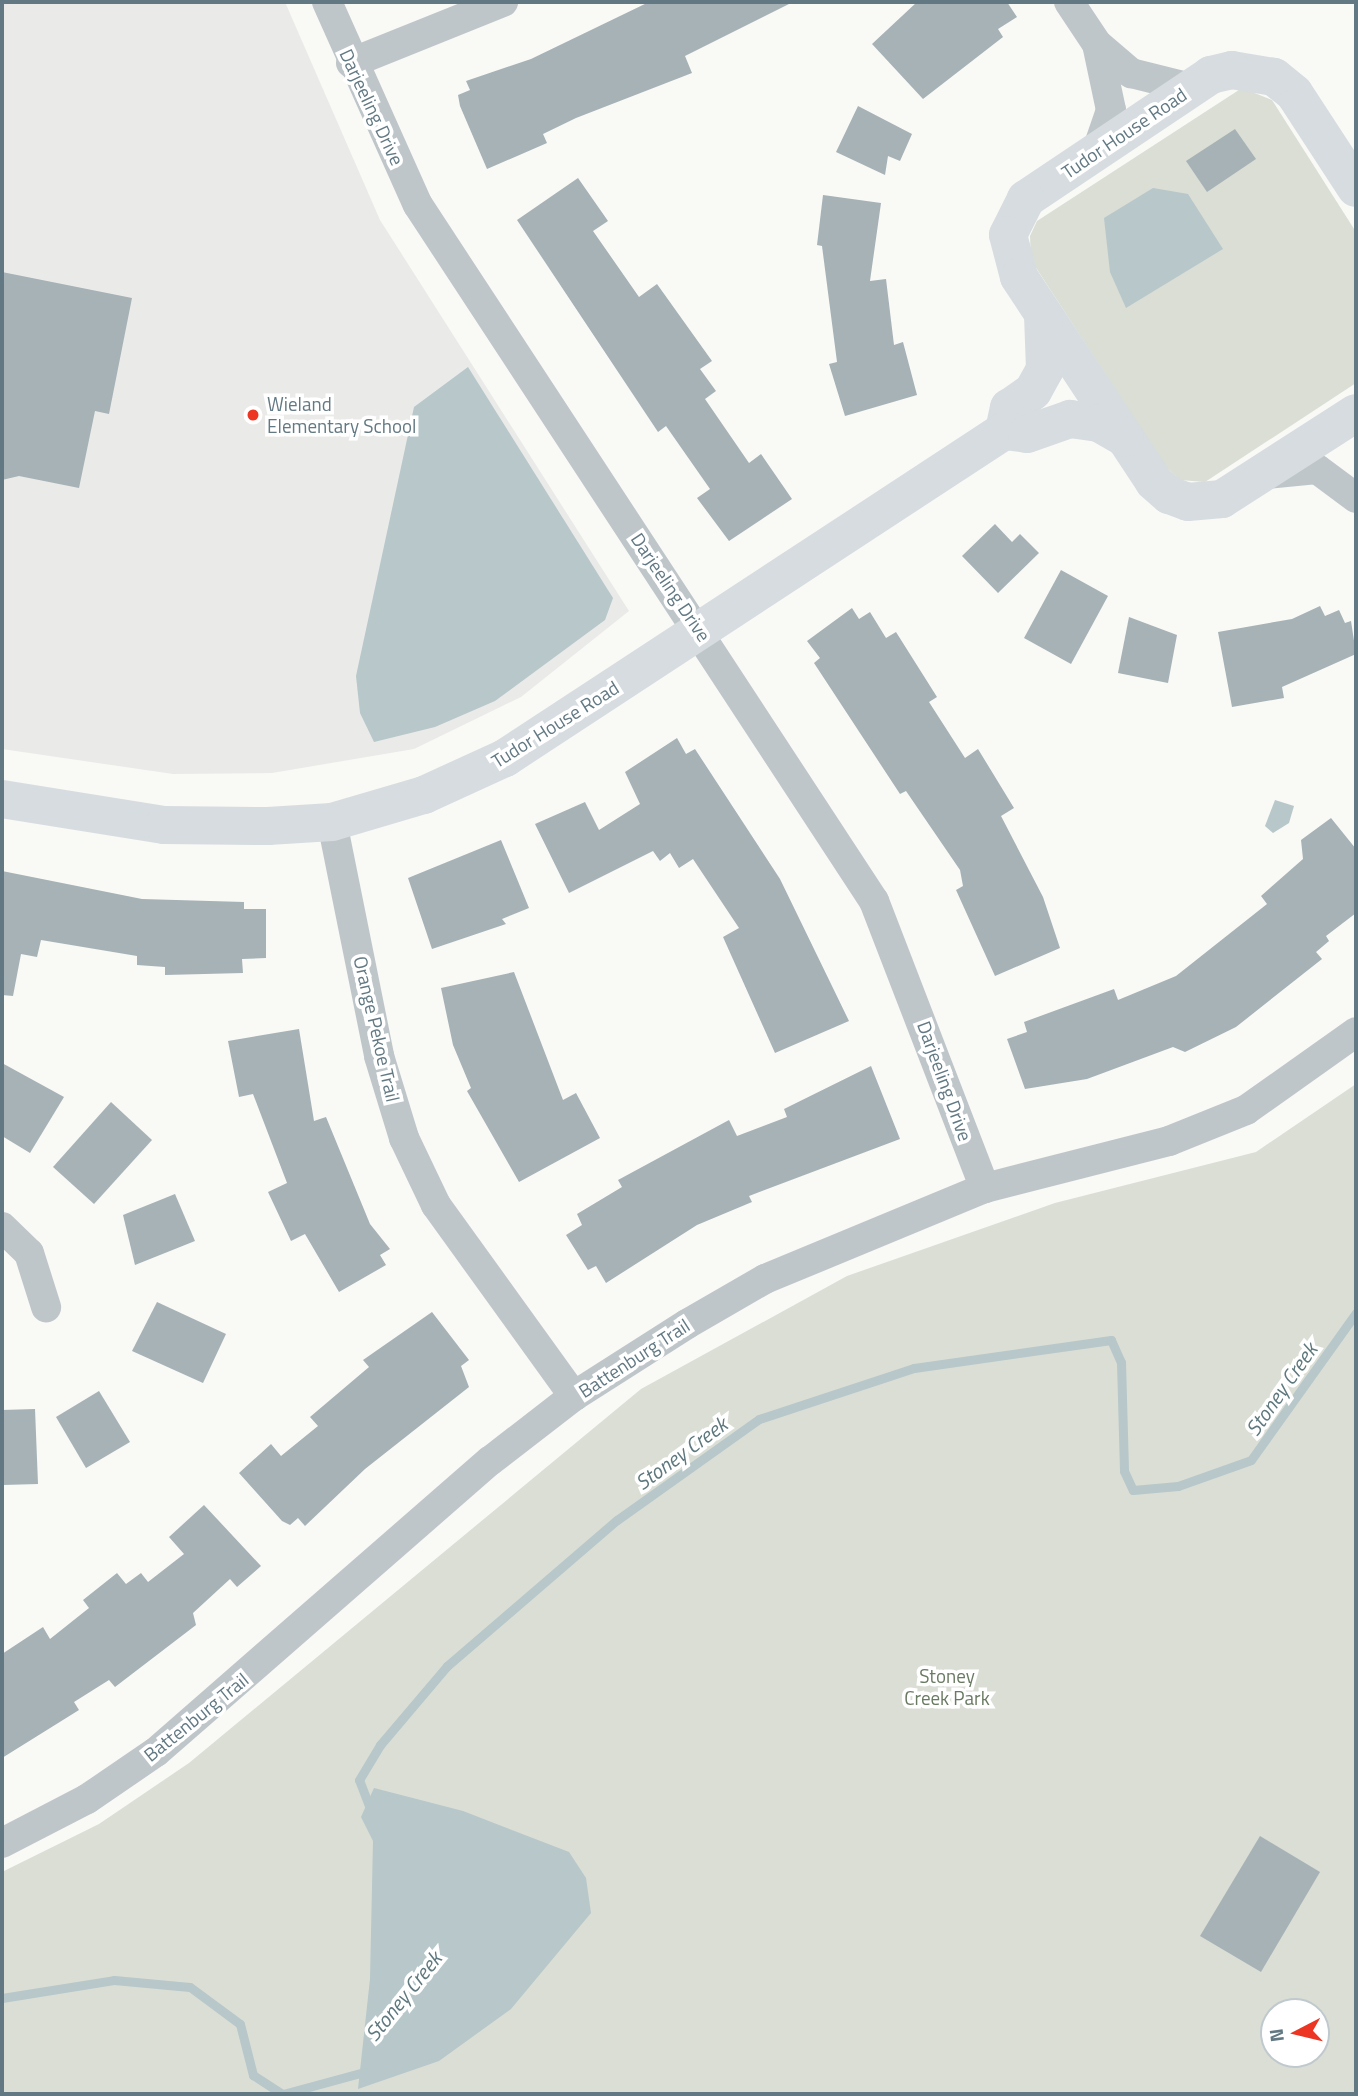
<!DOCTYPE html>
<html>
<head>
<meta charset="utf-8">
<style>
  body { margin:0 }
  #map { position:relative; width:1358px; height:2096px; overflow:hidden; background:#f9f9f6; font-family:"Titillium Web",sans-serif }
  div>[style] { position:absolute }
  .built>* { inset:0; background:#eaeae9 }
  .green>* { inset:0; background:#daded5 }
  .water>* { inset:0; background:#b7c7ca }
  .stream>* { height:9px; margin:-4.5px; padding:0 4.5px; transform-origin:4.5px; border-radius:4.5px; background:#b7c7ca }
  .building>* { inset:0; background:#a6b2b6 }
  .street>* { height:30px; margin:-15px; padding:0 15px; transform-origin:15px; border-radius:15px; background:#bfc6c9 }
  .secondary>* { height:38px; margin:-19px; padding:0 19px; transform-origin:19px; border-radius:19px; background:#d6dcdf }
  .dots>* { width:19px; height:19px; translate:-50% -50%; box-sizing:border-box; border:4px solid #fff; border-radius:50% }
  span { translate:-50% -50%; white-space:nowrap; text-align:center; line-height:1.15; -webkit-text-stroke:7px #fff; paint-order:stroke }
  .street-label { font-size:19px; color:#627983 }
  .poi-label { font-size:19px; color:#627983 }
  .left { translate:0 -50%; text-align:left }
  .park-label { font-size:19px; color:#697a62 }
  .water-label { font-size:21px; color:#5e787d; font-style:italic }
  .frame { position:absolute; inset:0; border:4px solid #627983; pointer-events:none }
  .north { position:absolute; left:1260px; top:1998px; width:70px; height:70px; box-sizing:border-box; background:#fff; border:2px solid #c0c9cd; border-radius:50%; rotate:263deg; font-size:19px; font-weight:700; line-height:28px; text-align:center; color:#627983 }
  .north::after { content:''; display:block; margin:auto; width:24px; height:32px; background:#ec3623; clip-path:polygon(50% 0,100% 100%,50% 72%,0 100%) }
</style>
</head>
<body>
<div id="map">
  <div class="built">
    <div style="clip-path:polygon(2px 2px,285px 2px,380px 220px,629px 611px,521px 697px,414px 749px,272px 773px,173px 774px,2px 749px)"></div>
  </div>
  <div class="green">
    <div style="clip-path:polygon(1242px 88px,1272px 100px,1356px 232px,1356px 383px,1205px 482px,1180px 480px,1165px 466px,1031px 260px,1030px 236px,1037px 221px)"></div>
    <div style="clip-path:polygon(evenodd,1356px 1084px,1356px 2094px,2px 2094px,2px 1872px,99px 1824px,189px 1763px,641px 1389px,847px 1276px,1055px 1203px,1256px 1152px,1356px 1084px,1274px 2012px,1316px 2012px,1316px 2054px,1274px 2054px,1274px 2012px)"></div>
  </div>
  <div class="water">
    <div style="clip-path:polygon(1153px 188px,1188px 194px,1223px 249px,1126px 308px,1110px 272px,1104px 218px)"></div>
    <div style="clip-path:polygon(468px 367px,613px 598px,605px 620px,495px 701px,435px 727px,374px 742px,360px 713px,356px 676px,414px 407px)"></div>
    <div style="clip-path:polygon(1275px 800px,1294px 806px,1289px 823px,1273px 833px,1265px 826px)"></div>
    <div style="clip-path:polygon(374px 1788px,463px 1811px,569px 1852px,586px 1878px,591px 1913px,511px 2009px,439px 2061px,358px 2089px,370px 1979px,373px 1841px,361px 1817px)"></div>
  </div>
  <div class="stream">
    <div style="left:371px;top:1811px;width:33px;rotate:-111deg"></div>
    <div style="left:359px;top:1780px;width:41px;rotate:-59deg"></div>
    <div style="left:380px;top:1745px;width:104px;rotate:-49.7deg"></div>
    <div style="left:447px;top:1666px;width:224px;rotate:-40.7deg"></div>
    <div style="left:617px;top:1520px;width:174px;rotate:-35.4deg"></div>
    <div style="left:759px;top:1419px;width:163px;rotate:-18.2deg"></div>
    <div style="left:914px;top:1368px;width:199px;rotate:-8.1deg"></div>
    <div style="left:1111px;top:1340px;width:24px;rotate:66deg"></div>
    <div style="left:1121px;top:1362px;width:109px;rotate:88.4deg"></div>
    <div style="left:1124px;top:1471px;width:21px;rotate:65deg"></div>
    <div style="left:1133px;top:1490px;width:45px;rotate:-5.1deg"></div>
    <div style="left:1178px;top:1486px;width:77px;rotate:-19.6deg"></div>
    <div style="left:1251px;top:1460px;width:181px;rotate:-54.5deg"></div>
    <div style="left:2px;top:1998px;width:113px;rotate:-9.1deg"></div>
    <div style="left:114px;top:1980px;width:76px;rotate:5.3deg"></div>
    <div style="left:190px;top:1987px;width:62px;rotate:36.5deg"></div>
    <div style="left:240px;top:2024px;width:53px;rotate:75.7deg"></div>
    <div style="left:253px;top:2075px;width:35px;rotate:33deg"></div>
    <div style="left:283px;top:2094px;width:84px;rotate:-15.2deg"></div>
  </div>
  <div class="building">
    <div style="clip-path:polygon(649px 2px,793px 2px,685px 56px,692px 73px,576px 118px,543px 134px,547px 143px,487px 169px,460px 106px,458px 95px,470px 90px,466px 81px,531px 59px)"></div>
    <div style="clip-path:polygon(917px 2px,1007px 2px,1017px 17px,998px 29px,1003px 37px,923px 99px,872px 44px)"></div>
    <div style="clip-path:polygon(858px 106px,912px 134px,900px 161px,888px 156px,885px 175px,836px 152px)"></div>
    <div style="clip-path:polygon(1235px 129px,1256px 159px,1207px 192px,1186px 161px)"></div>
    <div style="clip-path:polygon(578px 178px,608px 221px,593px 231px,639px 297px,657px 284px,712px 361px,700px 369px,716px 391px,705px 399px,749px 463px,761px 454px,792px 499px,729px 541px,697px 498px,710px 489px,666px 426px,658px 432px,517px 220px)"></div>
    <div style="clip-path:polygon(823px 195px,881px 203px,870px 281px,886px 279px,894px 345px,903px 342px,917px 395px,845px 416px,829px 364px,837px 362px,822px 246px,817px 245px)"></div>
    <div style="clip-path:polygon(2px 272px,132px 298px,109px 414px,95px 411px,79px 488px,19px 476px,2px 480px)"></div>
    <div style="clip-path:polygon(995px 524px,1012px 542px,1020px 534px,1039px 553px,998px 593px,962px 556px)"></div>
    <div style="clip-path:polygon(1061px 570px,1108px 596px,1071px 664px,1024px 638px)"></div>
    <div style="clip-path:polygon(1320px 606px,1325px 616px,1339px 610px,1345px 623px,1351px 621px,1356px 654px,1282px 687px,1284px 698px,1232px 707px,1218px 632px,1292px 619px)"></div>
    <div style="clip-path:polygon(852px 608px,859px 619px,870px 612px,886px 638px,896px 632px,937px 697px,929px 702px,965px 758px,978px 749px,1014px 808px,1001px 816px,1043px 897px,1060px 948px,995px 976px,956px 890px,963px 886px,960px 870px,906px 791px,900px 794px,814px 663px,820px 658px,807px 641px)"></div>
    <div style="clip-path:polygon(1129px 617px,1177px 635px,1168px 683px,1118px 673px)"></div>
    <div style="clip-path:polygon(677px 738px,686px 754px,695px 749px,780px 879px,849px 1021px,775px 1053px,723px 937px,739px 928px,693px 859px,679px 868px,670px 853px,660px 861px,653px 851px,569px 893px,535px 824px,585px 802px,599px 830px,640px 804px,625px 772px)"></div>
    <div style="clip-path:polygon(1331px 818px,1356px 849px,1356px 913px,1326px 936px,1329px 941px,1316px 952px,1322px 959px,1236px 1027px,1185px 1052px,1173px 1047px,1087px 1079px,1025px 1089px,1007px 1039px,1027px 1032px,1024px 1022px,1114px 989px,1118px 1000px,1176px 976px,1267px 904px,1261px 896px,1303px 859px,1301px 840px)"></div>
    <div style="clip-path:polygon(501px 840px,529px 908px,502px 919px,506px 924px,432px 949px,408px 878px)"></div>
    <div style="clip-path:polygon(2px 871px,142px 899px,244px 902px,244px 909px,266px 909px,266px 958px,242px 959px,243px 973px,165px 975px,165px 967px,137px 965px,137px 956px,41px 940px,37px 957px,21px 954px,13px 996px,2px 995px)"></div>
    <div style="clip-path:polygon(514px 972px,563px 1100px,576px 1093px,600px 1138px,519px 1182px,467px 1091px,471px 1088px,453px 1045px,441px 988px)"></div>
    <div style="clip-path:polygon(299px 1029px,314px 1121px,326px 1117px,370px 1224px,390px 1249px,380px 1255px,386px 1265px,339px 1292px,305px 1234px,291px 1241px,268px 1192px,287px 1183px,253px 1094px,239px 1097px,228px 1041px)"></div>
    <div style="clip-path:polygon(2px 1063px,64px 1097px,30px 1153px,2px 1136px)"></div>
    <div style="clip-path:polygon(871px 1066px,900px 1139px,749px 1196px,752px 1202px,697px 1225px,606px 1283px,596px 1266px,588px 1270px,566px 1235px,582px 1225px,577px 1214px,622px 1187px,618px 1180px,729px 1120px,737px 1136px,787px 1117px,784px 1109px)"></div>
    <div style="clip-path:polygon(111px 1102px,152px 1140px,94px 1204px,53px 1167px)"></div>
    <div style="clip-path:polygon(175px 1194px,195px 1241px,135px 1265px,123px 1215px)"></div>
    <div style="clip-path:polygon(157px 1302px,226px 1334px,203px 1383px,132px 1351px)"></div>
    <div style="clip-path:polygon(432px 1312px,469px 1360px,461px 1366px,469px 1387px,365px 1469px,305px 1526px,298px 1518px,290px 1525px,282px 1521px,239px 1473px,271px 1444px,281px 1456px,318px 1426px,310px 1417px,369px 1367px,363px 1360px)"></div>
    <div style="clip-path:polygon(99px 1391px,130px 1442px,86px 1468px,56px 1417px)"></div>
    <div style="clip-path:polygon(35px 1409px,38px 1484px,3px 1485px,2px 1410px)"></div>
    <div style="clip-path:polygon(204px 1505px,261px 1566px,237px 1587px,230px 1579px,193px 1613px,196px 1625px,115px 1687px,109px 1680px,74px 1702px,79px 1710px,2px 1758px,2px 1654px,43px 1627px,50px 1639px,89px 1608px,83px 1600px,117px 1573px,126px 1584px,141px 1573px,148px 1582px,184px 1554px,169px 1537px)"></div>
    <div style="clip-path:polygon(1260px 1836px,1320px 1872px,1261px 1972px,1200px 1936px)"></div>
  </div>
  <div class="street">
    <div style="left:327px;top:2px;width:222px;rotate:65.9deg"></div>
    <div style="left:418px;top:205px;width:832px;rotate:56.77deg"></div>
    <div style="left:874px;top:901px;width:308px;rotate:68.9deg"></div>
    <div style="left:1069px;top:2px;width:50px;rotate:56.3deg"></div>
    <div style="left:1097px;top:44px;width:45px;rotate:40.5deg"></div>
    <div style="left:1131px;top:73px;width:62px;rotate:14deg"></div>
    <div style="left:1097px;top:44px;width:67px;rotate:78deg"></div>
    <div style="left:1111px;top:110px;width:43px;rotate:108.9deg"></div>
    <div style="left:351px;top:63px;width:164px;rotate:-21.9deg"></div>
    <div style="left:1266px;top:474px;width:51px;rotate:-5.6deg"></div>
    <div style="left:1317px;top:469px;width:49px;rotate:36.6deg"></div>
    <div style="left:332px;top:822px;width:239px;rotate:78.6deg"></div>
    <div style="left:379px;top:1056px;width:86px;rotate:73deg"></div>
    <div style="left:404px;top:1138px;width:74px;rotate:64.5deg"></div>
    <div style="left:436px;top:1205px;width:236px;rotate:54.2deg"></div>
    <div style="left:2px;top:1227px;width:37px;rotate:44deg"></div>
    <div style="left:29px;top:1253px;width:57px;rotate:72.5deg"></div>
    <div style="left:2px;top:1843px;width:96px;rotate:-27.4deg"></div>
    <div style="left:87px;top:1799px;width:83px;rotate:-34.3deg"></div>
    <div style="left:156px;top:1752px;width:443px;rotate:-41.1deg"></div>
    <div style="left:490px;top:1461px;width:106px;rotate:-37.7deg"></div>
    <div style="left:574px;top:1396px;width:134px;rotate:-32.5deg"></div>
    <div style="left:687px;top:1324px;width:90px;rotate:-30deg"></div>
    <div style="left:765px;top:1279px;width:238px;rotate:-22.5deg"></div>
    <div style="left:985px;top:1188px;width:190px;rotate:-14.3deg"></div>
    <div style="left:1169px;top:1141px;width:83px;rotate:-21.9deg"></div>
    <div style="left:1246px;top:1110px;width:135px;rotate:-35.3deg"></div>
  </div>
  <div class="secondary">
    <div style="left:1356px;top:188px;width:113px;rotate:-123.1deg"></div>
    <div style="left:1294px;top:93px;width:26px;rotate:-141deg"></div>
    <div style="left:1274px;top:77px;width:43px;rotate:-170.5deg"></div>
    <div style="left:1232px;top:70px;width:22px;rotate:167deg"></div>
    <div style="left:1211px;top:75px;width:223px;rotate:146.2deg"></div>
    <div style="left:1026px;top:199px;width:40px;rotate:116.6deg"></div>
    <div style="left:1008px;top:235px;width:43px;rotate:75.3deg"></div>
    <div style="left:1019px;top:277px;width:245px;rotate:56.6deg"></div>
    <div style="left:1154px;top:482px;width:20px;rotate:41deg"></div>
    <div style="left:1169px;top:495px;width:20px;rotate:20deg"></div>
    <div style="left:1188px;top:502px;width:34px;rotate:-5deg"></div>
    <div style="left:1222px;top:499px;width:159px;rotate:-32.7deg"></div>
    <div style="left:1004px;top:431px;width:24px;rotate:-78deg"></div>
    <div style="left:1009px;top:408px;width:29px;rotate:-35deg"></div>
    <div style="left:1033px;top:391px;width:25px;rotate:-61deg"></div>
    <div style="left:1045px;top:369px;width:55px;rotate:-92.1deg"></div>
    <div style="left:2px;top:799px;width:164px;rotate:9.1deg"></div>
    <div style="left:164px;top:825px;width:104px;rotate:0.6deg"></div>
    <div style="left:268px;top:826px;width:64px;rotate:-3.6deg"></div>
    <div style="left:332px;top:822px;width:96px;rotate:-16.4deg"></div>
    <div style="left:424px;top:795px;width:89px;rotate:-24.6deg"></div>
    <div style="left:505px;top:758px;width:597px;rotate:-33.24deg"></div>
    <div style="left:1004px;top:431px;width:23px;rotate:7deg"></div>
    <div style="left:1027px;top:434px;width:46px;rotate:-19.2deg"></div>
    <div style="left:1070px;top:419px;width:29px;rotate:8deg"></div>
    <div style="left:1099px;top:423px;width:30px;rotate:30deg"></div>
  </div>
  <div class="dots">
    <div style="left:253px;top:415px;background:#ec3623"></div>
  </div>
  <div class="street-label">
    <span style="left:372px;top:107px;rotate:65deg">Darjeeling Drive</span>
    <span style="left:1124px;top:133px;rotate:-34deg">Tudor House Road</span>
    <span style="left:671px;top:587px;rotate:56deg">Darjeeling Drive</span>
    <span style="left:555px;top:724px;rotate:-32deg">Tudor House Road</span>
    <span style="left:377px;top:1029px;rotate:77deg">Orange Pekoe Trail</span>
    <span style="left:945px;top:1081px;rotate:70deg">Darjeeling Drive</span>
    <span style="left:634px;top:1358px;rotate:-33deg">Battenburg Trail</span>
    <span style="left:196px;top:1717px;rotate:-39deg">Battenburg Trail</span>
  </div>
  <div class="poi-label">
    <span class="left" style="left:267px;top:415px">Wieland<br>Elementary School</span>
  </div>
  <div class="park-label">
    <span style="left:947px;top:1687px">Stoney<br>Creek Park</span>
  </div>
  <div class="water-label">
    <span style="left:1281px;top:1389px;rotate:-55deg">Stoney Creek</span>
    <span style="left:681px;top:1453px;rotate:-36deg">Stoney Creek</span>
    <span style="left:403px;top:1996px;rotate:-51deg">Stoney Creek</span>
  </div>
  <div class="frame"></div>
  <div class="north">N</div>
</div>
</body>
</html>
